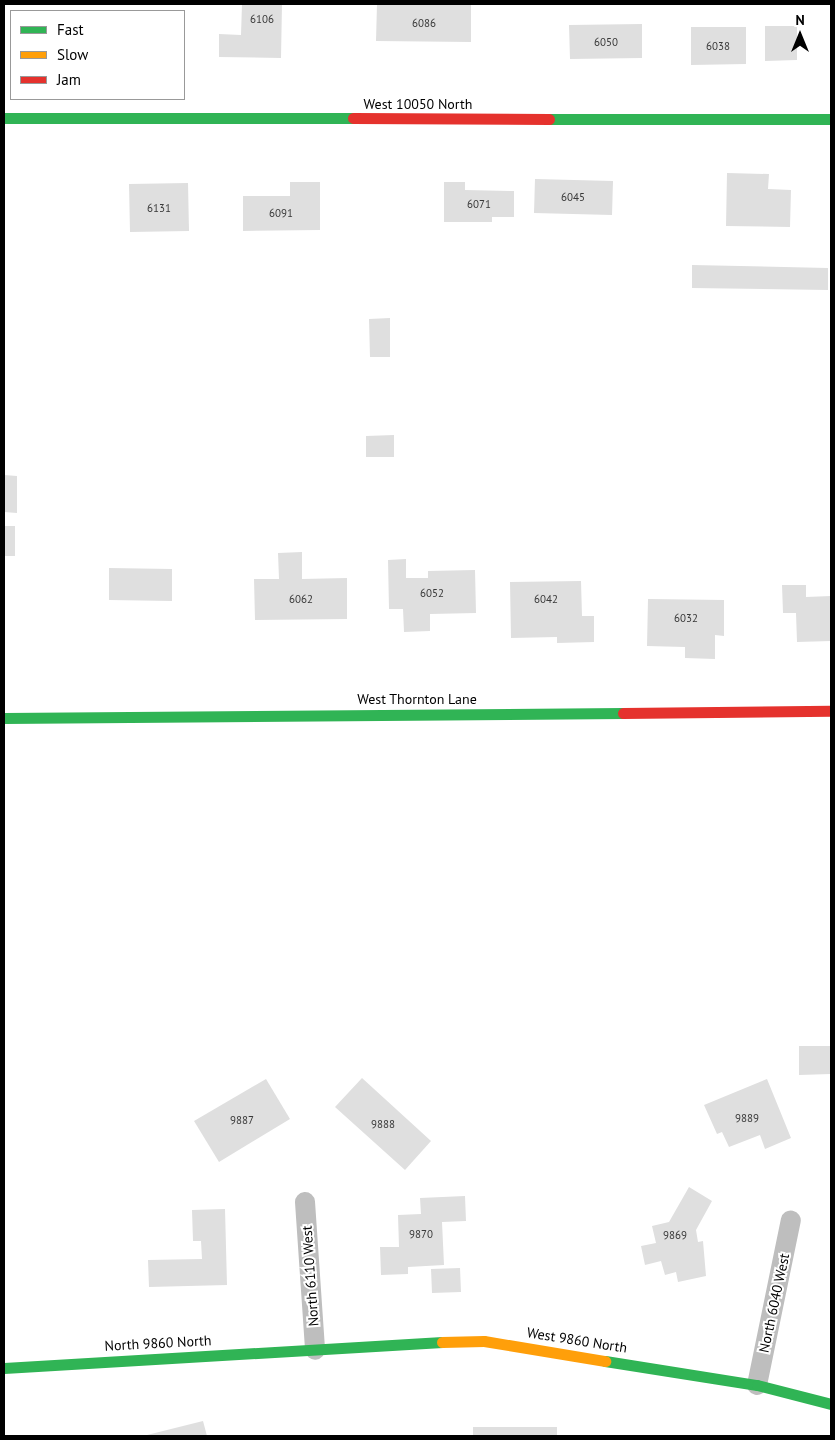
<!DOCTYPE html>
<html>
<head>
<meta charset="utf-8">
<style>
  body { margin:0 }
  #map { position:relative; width:835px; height:1440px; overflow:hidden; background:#fff; font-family:"PT Sans",sans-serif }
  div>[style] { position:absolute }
  .building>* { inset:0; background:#dfdfdf }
  .street>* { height:20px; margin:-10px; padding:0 10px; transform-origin:10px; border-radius:10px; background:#bebebe }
  .fast>* { height:11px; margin:-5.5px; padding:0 5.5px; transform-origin:5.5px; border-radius:5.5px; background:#30b455 }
  .slow>* { height:11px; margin:-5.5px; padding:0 5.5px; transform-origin:5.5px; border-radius:5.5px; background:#ff9f0a }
  .jam>* { height:11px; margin:-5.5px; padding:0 5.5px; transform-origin:5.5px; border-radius:5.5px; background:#e5322d }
  span { translate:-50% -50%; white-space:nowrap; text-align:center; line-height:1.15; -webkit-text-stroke:4px #fff; paint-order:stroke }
  .number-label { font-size:11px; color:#383838 }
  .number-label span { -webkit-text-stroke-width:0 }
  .street-label { font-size:14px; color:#000 }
  .frame { position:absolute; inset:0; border:5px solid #000; pointer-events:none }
  .legend { position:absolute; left:10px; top:10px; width:175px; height:90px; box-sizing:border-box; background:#fff; border:1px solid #999; margin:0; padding:6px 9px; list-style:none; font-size:15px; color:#000 }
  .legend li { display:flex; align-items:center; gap:10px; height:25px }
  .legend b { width:25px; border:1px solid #999 }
  .north { position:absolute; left:775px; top:10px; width:50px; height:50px; -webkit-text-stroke:4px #fff; paint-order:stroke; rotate:0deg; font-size:14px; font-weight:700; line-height:20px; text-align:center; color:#000 }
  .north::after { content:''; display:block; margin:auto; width:18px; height:22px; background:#000; clip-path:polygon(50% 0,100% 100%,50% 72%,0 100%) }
</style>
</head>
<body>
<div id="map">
  <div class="building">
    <div style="clip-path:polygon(242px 4px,282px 4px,281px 58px,219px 57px,219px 34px,241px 35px)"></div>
    <div style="clip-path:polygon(377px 4px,471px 4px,471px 42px,376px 41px)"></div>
    <div style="clip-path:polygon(642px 24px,642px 58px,570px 59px,569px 25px)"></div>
    <div style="clip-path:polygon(765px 26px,797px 26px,797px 60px,765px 61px)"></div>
    <div style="clip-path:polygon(691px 27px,746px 27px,746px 64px,691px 65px)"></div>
    <div style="clip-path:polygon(727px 173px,769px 174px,768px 189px,791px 190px,790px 227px,726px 226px)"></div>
    <div style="clip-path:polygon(535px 179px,613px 181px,612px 215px,534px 213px)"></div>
    <div style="clip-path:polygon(290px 182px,320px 182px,320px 230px,243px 231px,243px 196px,290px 196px)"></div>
    <div style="clip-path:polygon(444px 182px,465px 182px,465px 190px,514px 191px,514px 217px,492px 217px,492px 222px,444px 222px)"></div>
    <div style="clip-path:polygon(188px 183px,189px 231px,130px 232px,129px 184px)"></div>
    <div style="clip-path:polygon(692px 265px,828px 268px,828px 290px,692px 288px)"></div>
    <div style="clip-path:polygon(390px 318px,390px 357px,370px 357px,369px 319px)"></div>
    <div style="clip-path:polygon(394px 435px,394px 457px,366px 457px,366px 436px)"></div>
    <div style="clip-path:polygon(4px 475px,17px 476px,17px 513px,4px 512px)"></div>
    <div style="clip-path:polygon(4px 526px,15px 526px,15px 556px,4px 556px)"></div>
    <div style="clip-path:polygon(302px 552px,302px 579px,347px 578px,347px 619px,255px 620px,254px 579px,279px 579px,278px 553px)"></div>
    <div style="clip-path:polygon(406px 559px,406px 578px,428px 578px,428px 571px,475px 570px,476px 613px,430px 614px,430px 631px,404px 632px,403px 609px,389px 609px,388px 560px)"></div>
    <div style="clip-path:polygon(109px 568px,172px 569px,172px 601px,109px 600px)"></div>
    <div style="clip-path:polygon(581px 581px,582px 616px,594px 616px,594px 642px,557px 643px,557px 637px,511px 638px,510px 582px)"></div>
    <div style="clip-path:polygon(782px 585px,806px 585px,806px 597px,831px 596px,831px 641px,797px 642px,796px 613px,783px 613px)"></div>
    <div style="clip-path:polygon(648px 599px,724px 600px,724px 636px,715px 635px,715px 659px,685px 658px,685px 647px,647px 646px)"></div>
    <div style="clip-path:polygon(799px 1046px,831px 1046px,831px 1074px,799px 1075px)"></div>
    <div style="clip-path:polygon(362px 1078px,431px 1141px,405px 1170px,335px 1107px)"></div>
    <div style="clip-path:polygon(266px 1079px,290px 1119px,219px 1162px,194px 1121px)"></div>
    <div style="clip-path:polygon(767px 1079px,791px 1138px,765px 1149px,760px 1135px,729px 1147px,722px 1132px,717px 1134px,704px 1105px)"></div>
    <div style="clip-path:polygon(689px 1187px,712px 1201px,696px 1230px,698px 1242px,703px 1241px,706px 1276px,678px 1282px,676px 1272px,665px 1275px,661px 1261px,645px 1265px,641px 1246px,656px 1243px,652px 1226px,669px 1222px)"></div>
    <div style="clip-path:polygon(465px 1196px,466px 1221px,442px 1222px,444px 1265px,408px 1267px,408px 1274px,381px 1275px,380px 1247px,399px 1247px,398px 1215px,421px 1214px,420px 1198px)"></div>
    <div style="clip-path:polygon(225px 1209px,227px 1285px,149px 1287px,148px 1260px,202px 1259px,201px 1241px,193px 1241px,192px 1210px)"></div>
    <div style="clip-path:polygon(460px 1268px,461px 1292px,432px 1293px,431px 1269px)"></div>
    <div style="clip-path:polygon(203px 1421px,207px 1436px,143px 1436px)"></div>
    <div style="clip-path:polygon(473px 1427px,557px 1427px,557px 1436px,473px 1436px)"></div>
  </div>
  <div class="street">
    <div style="left:305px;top:1202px;width:148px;rotate:86.1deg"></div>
    <div style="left:757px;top:1385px;width:168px;rotate:-78.4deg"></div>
  </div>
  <div class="fast">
    <div style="left:4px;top:118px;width:349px"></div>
    <div style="left:549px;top:119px;width:282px"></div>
    <div style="left:4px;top:718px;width:619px;rotate:-0.46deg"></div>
    <div style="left:605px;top:1361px;width:154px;rotate:9deg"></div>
    <div style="left:757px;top:1385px;width:76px;rotate:14.4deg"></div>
    <div style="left:4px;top:1368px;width:439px;rotate:-3.4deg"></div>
  </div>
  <div class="slow">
    <div style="left:442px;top:1342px;width:42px;rotate:-1.4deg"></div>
    <div style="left:484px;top:1341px;width:123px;rotate:9.4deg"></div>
  </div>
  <div class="jam">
    <div style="left:353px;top:118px;width:196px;rotate:0.3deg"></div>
    <div style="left:623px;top:713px;width:208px;rotate:-0.6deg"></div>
  </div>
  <div class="number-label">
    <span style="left:262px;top:19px">6106</span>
    <span style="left:424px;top:23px">6086</span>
    <span style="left:606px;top:42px">6050</span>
    <span style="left:718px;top:46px">6038</span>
    <span style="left:573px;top:197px">6045</span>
    <span style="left:479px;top:204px">6071</span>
    <span style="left:159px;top:208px">6131</span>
    <span style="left:281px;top:213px">6091</span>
    <span style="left:432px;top:593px">6052</span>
    <span style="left:301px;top:599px">6062</span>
    <span style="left:546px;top:599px">6042</span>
    <span style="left:686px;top:618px">6032</span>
    <span style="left:747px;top:1118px">9889</span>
    <span style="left:242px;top:1120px">9887</span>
    <span style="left:383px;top:1124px">9888</span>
    <span style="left:421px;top:1234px">9870</span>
    <span style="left:675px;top:1235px">9869</span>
  </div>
  <div class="street-label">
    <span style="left:418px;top:104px">West 10050 North</span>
    <span style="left:417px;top:699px">West Thornton Lane</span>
    <span style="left:310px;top:1276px;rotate:-94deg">North 6110 West</span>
    <span style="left:774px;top:1303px;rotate:-78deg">North 6040 West</span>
    <span style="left:577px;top:1340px;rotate:9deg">West 9860 North</span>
    <span style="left:158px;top:1343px;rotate:-3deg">North 9860 North</span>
  </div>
  <div class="frame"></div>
  <ul class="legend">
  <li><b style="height:6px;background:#30b455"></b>Fast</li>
  <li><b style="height:6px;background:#ff9f0a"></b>Slow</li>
  <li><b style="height:6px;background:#e5322d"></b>Jam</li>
  </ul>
  <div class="north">N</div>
</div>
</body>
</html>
